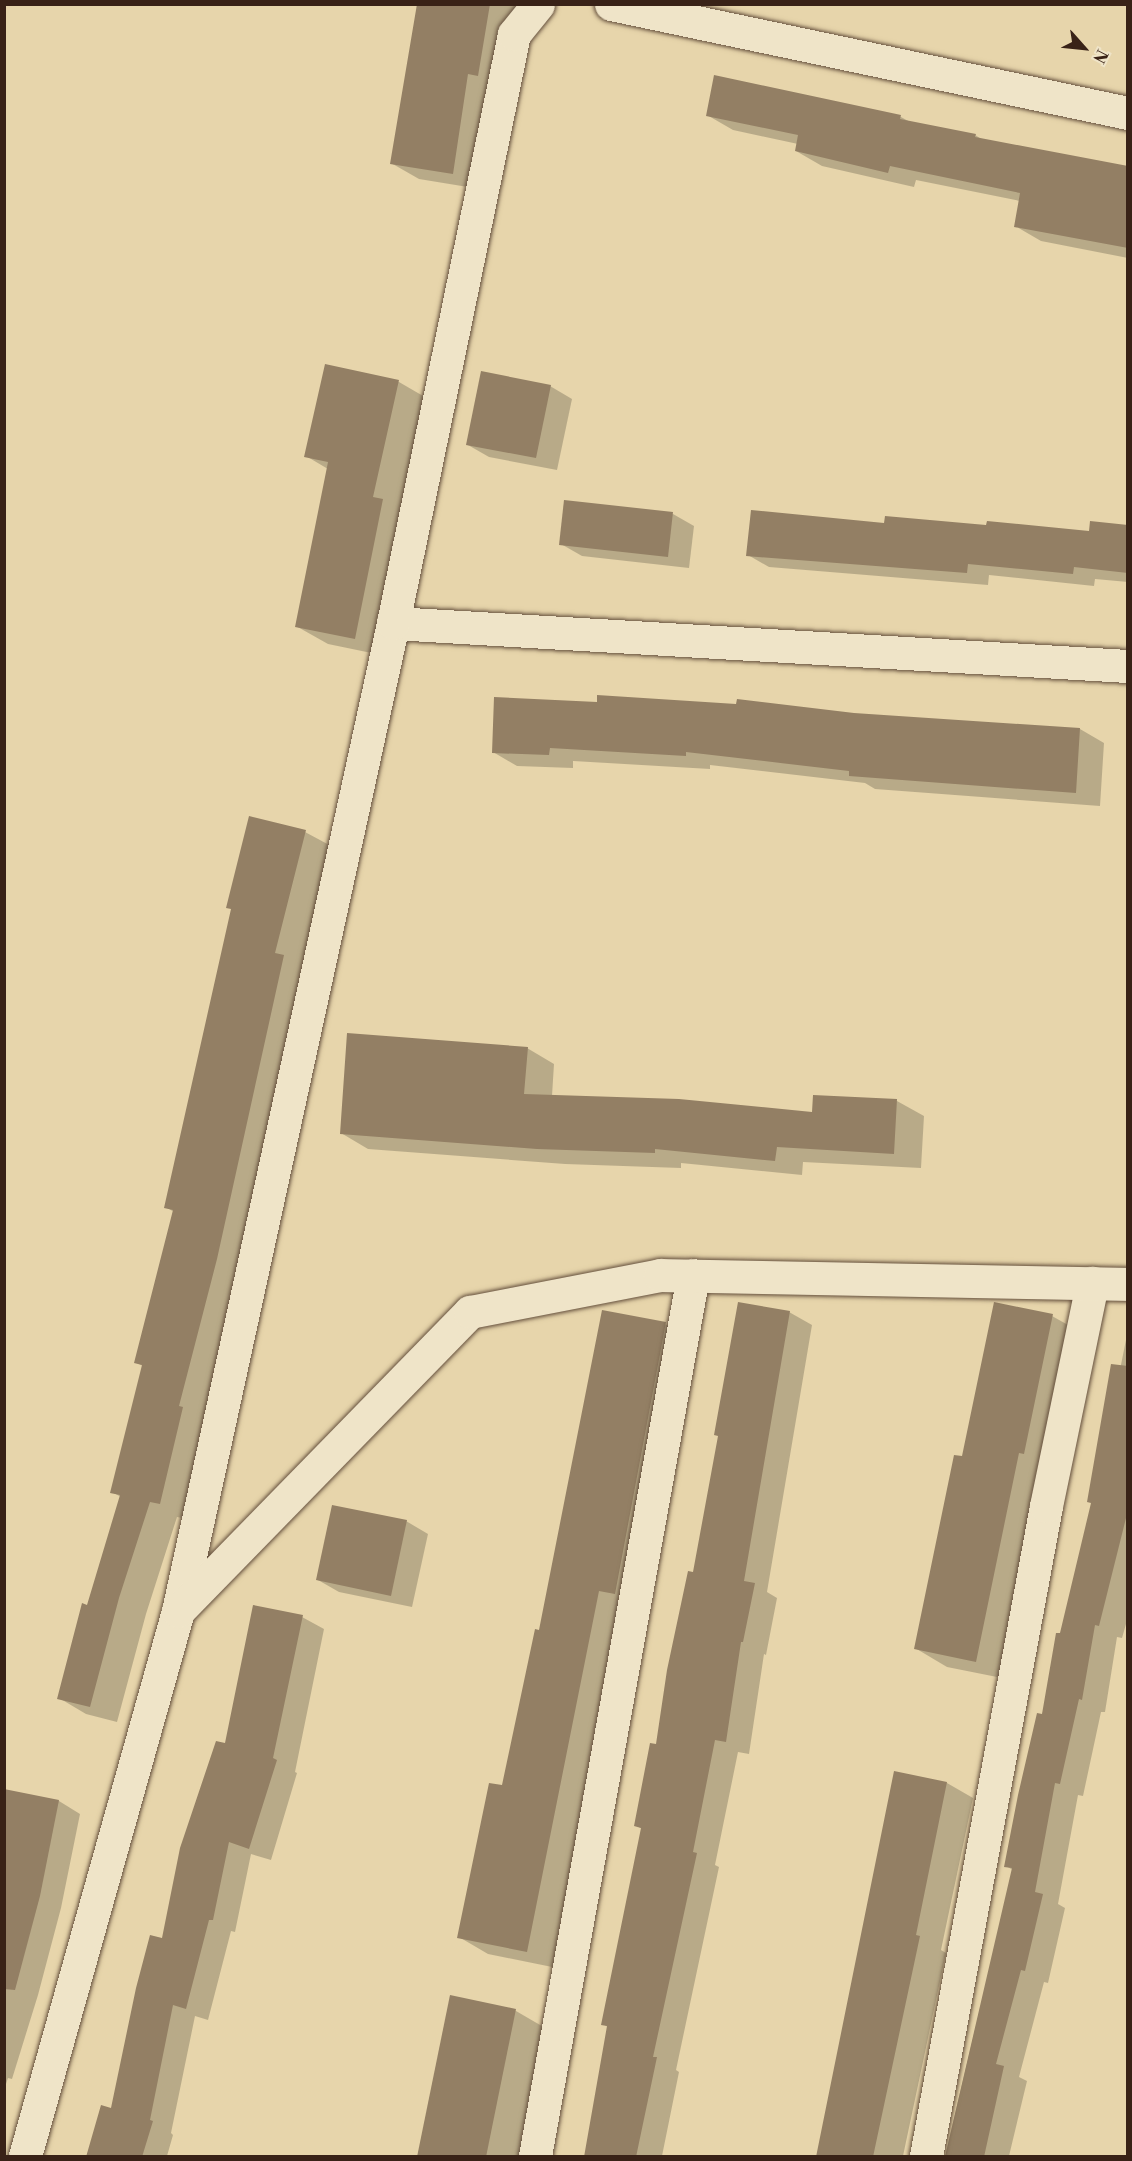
<!DOCTYPE html>
<html>
<head>
<meta charset="utf-8">
<style>
  body { margin:0 }
  #map { position:relative; width:1132px; height:2161px; overflow:hidden; background:#e7d5ab; font-family:"Libre Bodoni",serif }
  div>[style] { position:absolute }
  .shadow>* { inset:0; background:#0003 }
  .building>* { inset:0; background:#937f64 }
  .roads { filter:drop-shadow(0 0 2px #644f3c) drop-shadow(0 0 2px #644f3c) }
  .street>* { height:33px; margin:-16.5px; padding:0 16.5px; transform-origin:16.5px; border-radius:16.5px; background:#efe4c8 }
  .secondary>* { height:33px; margin:-16.5px; padding:0 16.5px; transform-origin:16.5px; border-radius:16.5px; background:#efe4c8 }
  span { translate:-50% -50%; white-space:nowrap; text-align:center; line-height:1.15; -webkit-text-stroke:4.5px #efe4c8; paint-order:stroke }
  .frame { position:absolute; inset:0; border:6px solid #392217; pointer-events:none }
  .north { position:absolute; left:1054px; top:18px; width:60px; height:60px; -webkit-text-stroke:4px #efe4c8; paint-order:stroke; rotate:117deg; font-size:16px; font-weight:700; line-height:24px; text-align:center; color:#392217 }
  .north::after { content:''; display:block; margin:auto; width:21px; height:27px; background:#392217; clip-path:polygon(50% 0,100% 100%,50% 72%,0 100%) }
</style>
</head>
<body>
<div id="map">
  <div class="shadow">
    <div style="clip-path:polygon(419px 4px,520px 4px,480px 189px,419px 179px,391px 163px)"></div>
    <div style="clip-path:polygon(716px 77px,901px 117px,910px 122px,975px 135px,983px 140px,1128px 167px,1128px 258px,1041px 241px,1015px 226px,1020px 201px,916px 180px,914px 187px,822px 166px,796px 151px,798px 144px,733px 130px,707px 115px)"></div>
    <div style="clip-path:polygon(326px 366px,399px 382px,430px 400px,386px 656px,328px 644px,296px 626px,328px 469px,306px 456px)"></div>
    <div style="clip-path:polygon(550px 386px,572px 399px,557px 470px,489px 457px,468px 445px)"></div>
    <div style="clip-path:polygon(673px 514px,694px 526px,689px 568px,582px 556px,561px 544px)"></div>
    <div style="clip-path:polygon(886px 525px,1090px 533px,1128px 527px,1128px 582px,1095px 579px,1094px 586px,989px 575px,988px 585px,769px 567px,748px 555px)"></div>
    <div style="clip-path:polygon(854px 714px,1080px 729px,1104px 743px,1100px 806px,875px 789px,865px 783px,710px 765px,710px 769px,573px 761px,573px 768px,517px 766px,493px 752px)"></div>
    <div style="clip-path:polygon(305px 832px,333px 847px,187px 1519px,177px 1517px,146px 1614px,117px 1722px,86px 1714px,59px 1698px,121px 1497px,112px 1492px,143px 1366px,135px 1362px,174px 1212px,166px 1207px)"></div>
    <div style="clip-path:polygon(527px 1048px,554px 1064px,552px 1096px,813px 1114px,897px 1101px,924px 1116px,921px 1168px,803px 1162px,802px 1175px,681px 1163px,681px 1168px,565px 1164px,368px 1149px,341px 1133px)"></div>
    <div style="clip-path:polygon(789px 1312px,812px 1325px,767px 1592px,777px 1598px,766px 1655px,764px 1654px,749px 1754px,738px 1752px,715px 1865px,719px 1867px,676px 2070px,679px 2072px,662px 2156px,586px 2156px,608px 2027px,603px 2024px,642px 1829px,636px 1825px,657px 1746px,695px 1574px)"></div>
    <div style="clip-path:polygon(1052px 1316px,1084px 1334px,1007px 1679px,947px 1667px,915px 1648px,964px 1458px)"></div>
    <div style="clip-path:polygon(665px 1324px,695px 1341px,557px 1968px,488px 1954px,459px 1937px,504px 1787px,541px 1632px)"></div>
    <div style="clip-path:polygon(1128px 1330px,1128px 1617px,1122px 1638px,1117px 1637px,1105px 1712px,1101px 1712px,1083px 1796px,1078px 1795px,1058px 1904px,1065px 1908px,1048px 1983px,1044px 1982px,1019px 2077px,1027px 2081px,1009px 2156px,945px 2156px,1013px 1870px,1006px 1866px,1093px 1503px)"></div>
    <div style="clip-path:polygon(406px 1521px,428px 1534px,412px 1607px,339px 1592px,318px 1580px)"></div>
    <div style="clip-path:polygon(302px 1617px,324px 1629px,295px 1772px,297px 1773px,271px 1860px,251px 1854px,235px 1932px,231px 1931px,208px 2020px,195px 2016px,171px 2133px,173px 2135px,167px 2156px,87px 2156px,112px 2110px,226px 1745px)"></div>
    <div style="clip-path:polygon(895px 1772px,947px 1783px,973px 1798px,941px 1950px,946px 1953px,903px 2156px,817px 2156px)"></div>
    <div style="clip-path:polygon(7px 1791px,59px 1801px,80px 1814px,61px 1908px,38px 1995px,12px 2079px,8px 2078px,4px 2090px)"></div>
    <div style="clip-path:polygon(451px 1997px,516px 2011px,547px 2029px,521px 2156px,418px 2156px)"></div>
  </div>
  <div class="building">
    <div style="clip-path:polygon(417px 4px,490px 4px,478px 76px,468px 74px,453px 174px,390px 164px)"></div>
    <div style="clip-path:polygon(714px 75px,901px 115px,900px 119px,976px 134px,975px 137px,1128px 166px,1128px 248px,1014px 227px,1020px 193px,890px 166px,888px 173px,795px 151px,798px 135px,706px 116px)"></div>
    <div style="clip-path:polygon(325px 364px,399px 380px,373px 497px,383px 499px,355px 639px,295px 627px,328px 462px,304px 457px)"></div>
    <div style="clip-path:polygon(481px 371px,551px 385px,536px 458px,466px 445px)"></div>
    <div style="clip-path:polygon(564px 500px,673px 512px,668px 557px,559px 545px)"></div>
    <div style="clip-path:polygon(751px 510px,884px 523px,885px 516px,986px 525px,987px 521px,1089px 531px,1090px 521px,1128px 525px,1128px 573px,1074px 567px,1073px 574px,968px 564px,967px 573px,746px 556px)"></div>
    <div style="clip-path:polygon(597px 695px,736px 704px,737px 699px,854px 713px,1080px 728px,1076px 793px,849px 776px,849px 771px,686px 752px,686px 756px,550px 748px,549px 755px,492px 753px,494px 697px,597px 702px)"></div>
    <div style="clip-path:polygon(249px 816px,306px 830px,275px 953px,284px 955px,217px 1259px,179px 1406px,183px 1407px,160px 1504px,150px 1502px,119px 1598px,90px 1707px,57px 1699px,82px 1603px,87px 1605px,120px 1495px,110px 1493px,142px 1365px,134px 1363px,173px 1210px,164px 1208px,231px 909px,226px 908px)"></div>
    <div style="clip-path:polygon(347px 1033px,528px 1047px,524px 1094px,679px 1099px,812px 1112px,813px 1095px,897px 1099px,894px 1154px,777px 1147px,775px 1161px,655px 1149px,655px 1153px,537px 1149px,340px 1134px)"></div>
    <div style="clip-path:polygon(738px 1302px,790px 1311px,744px 1581px,755px 1583px,743px 1642px,741px 1642px,726px 1742px,715px 1740px,693px 1852px,697px 1853px,653px 2057px,657px 2057px,636px 2157px,584px 2157px,607px 2026px,601px 2025px,641px 1828px,634px 1826px,650px 1743px,656px 1744px,667px 1670px,688px 1571px,693px 1572px,718px 1436px,714px 1435px)"></div>
    <div style="clip-path:polygon(994px 1302px,1053px 1314px,1024px 1454px,1019px 1453px,976px 1662px,914px 1649px,954px 1455px,962px 1456px)"></div>
    <div style="clip-path:polygon(602px 1310px,666px 1322px,615px 1594px,599px 1591px,527px 1952px,457px 1938px,489px 1783px,502px 1785px,535px 1629px,539px 1630px)"></div>
    <div style="clip-path:polygon(1111px 1364px,1128px 1366px,1128px 1510px,1099px 1626px,1095px 1625px,1082px 1700px,1079px 1699px,1060px 1784px,1055px 1783px,1035px 1892px,1043px 1894px,1025px 1971px,1021px 1970px,996px 2064px,1004px 2066px,984px 2157px,945px 2157px,1012px 1868px,1004px 1867px,1018px 1795px,1037px 1713px,1042px 1714px,1056px 1633px,1060px 1633px,1091px 1503px,1087px 1502px)"></div>
    <div style="clip-path:polygon(332px 1505px,407px 1520px,391px 1596px,316px 1580px)"></div>
    <div style="clip-path:polygon(253px 1605px,303px 1615px,273px 1758px,277px 1760px,249px 1849px,229px 1842px,213px 1920px,209px 1920px,186px 2009px,173px 2005px,150px 2120px,153px 2121px,142px 2157px,86px 2157px,101px 2105px,111px 2108px,136px 1988px,150px 1935px,162px 1938px,180px 1848px,216px 1741px,225px 1743px)"></div>
    <div style="clip-path:polygon(894px 1771px,947px 1782px,916px 1935px,920px 1936px,873px 2157px,816px 2157px)"></div>
    <div style="clip-path:polygon(4px 1789px,59px 1800px,40px 1896px,15px 1990px,4px 1989px)"></div>
    <div style="clip-path:polygon(450px 1995px,516px 2009px,486px 2157px,417px 2157px)"></div>
  </div>
  <div class="roads">
    <div class="street">
      <div style="left:611px;top:4px;width:528px;rotate:11.91deg"></div>
      <div style="left:393px;top:623px;width:736px;rotate:3.35deg"></div>
      <div style="left:178px;top:1611px;width:1011px;rotate:-77.72deg"></div>
      <div style="left:393px;top:623px;width:601px;rotate:-78.39deg"></div>
      <div style="left:514px;top:34px;width:38px;rotate:-51deg"></div>
      <div style="left:535px;top:2156px;width:895px;rotate:-79.83deg"></div>
      <div style="left:926px;top:2156px;width:661px;rotate:-79.54deg"></div>
      <div style="left:1046px;top:1506px;width:228px;rotate:-78.3deg"></div>
    </div>
    <div class="secondary">
      <div style="left:25px;top:2156px;width:566px;rotate:-74.32deg"></div>
      <div style="left:178px;top:1611px;width:418px;rotate:-45.7deg"></div>
      <div style="left:470px;top:1312px;width:194px;rotate:-11deg"></div>
      <div style="left:660px;top:1275px;width:468px;rotate:1.1deg"></div>
    </div>
  </div>
  <div class="frame"></div>
  <div class="north">N</div>
</div>
</body>
</html>
